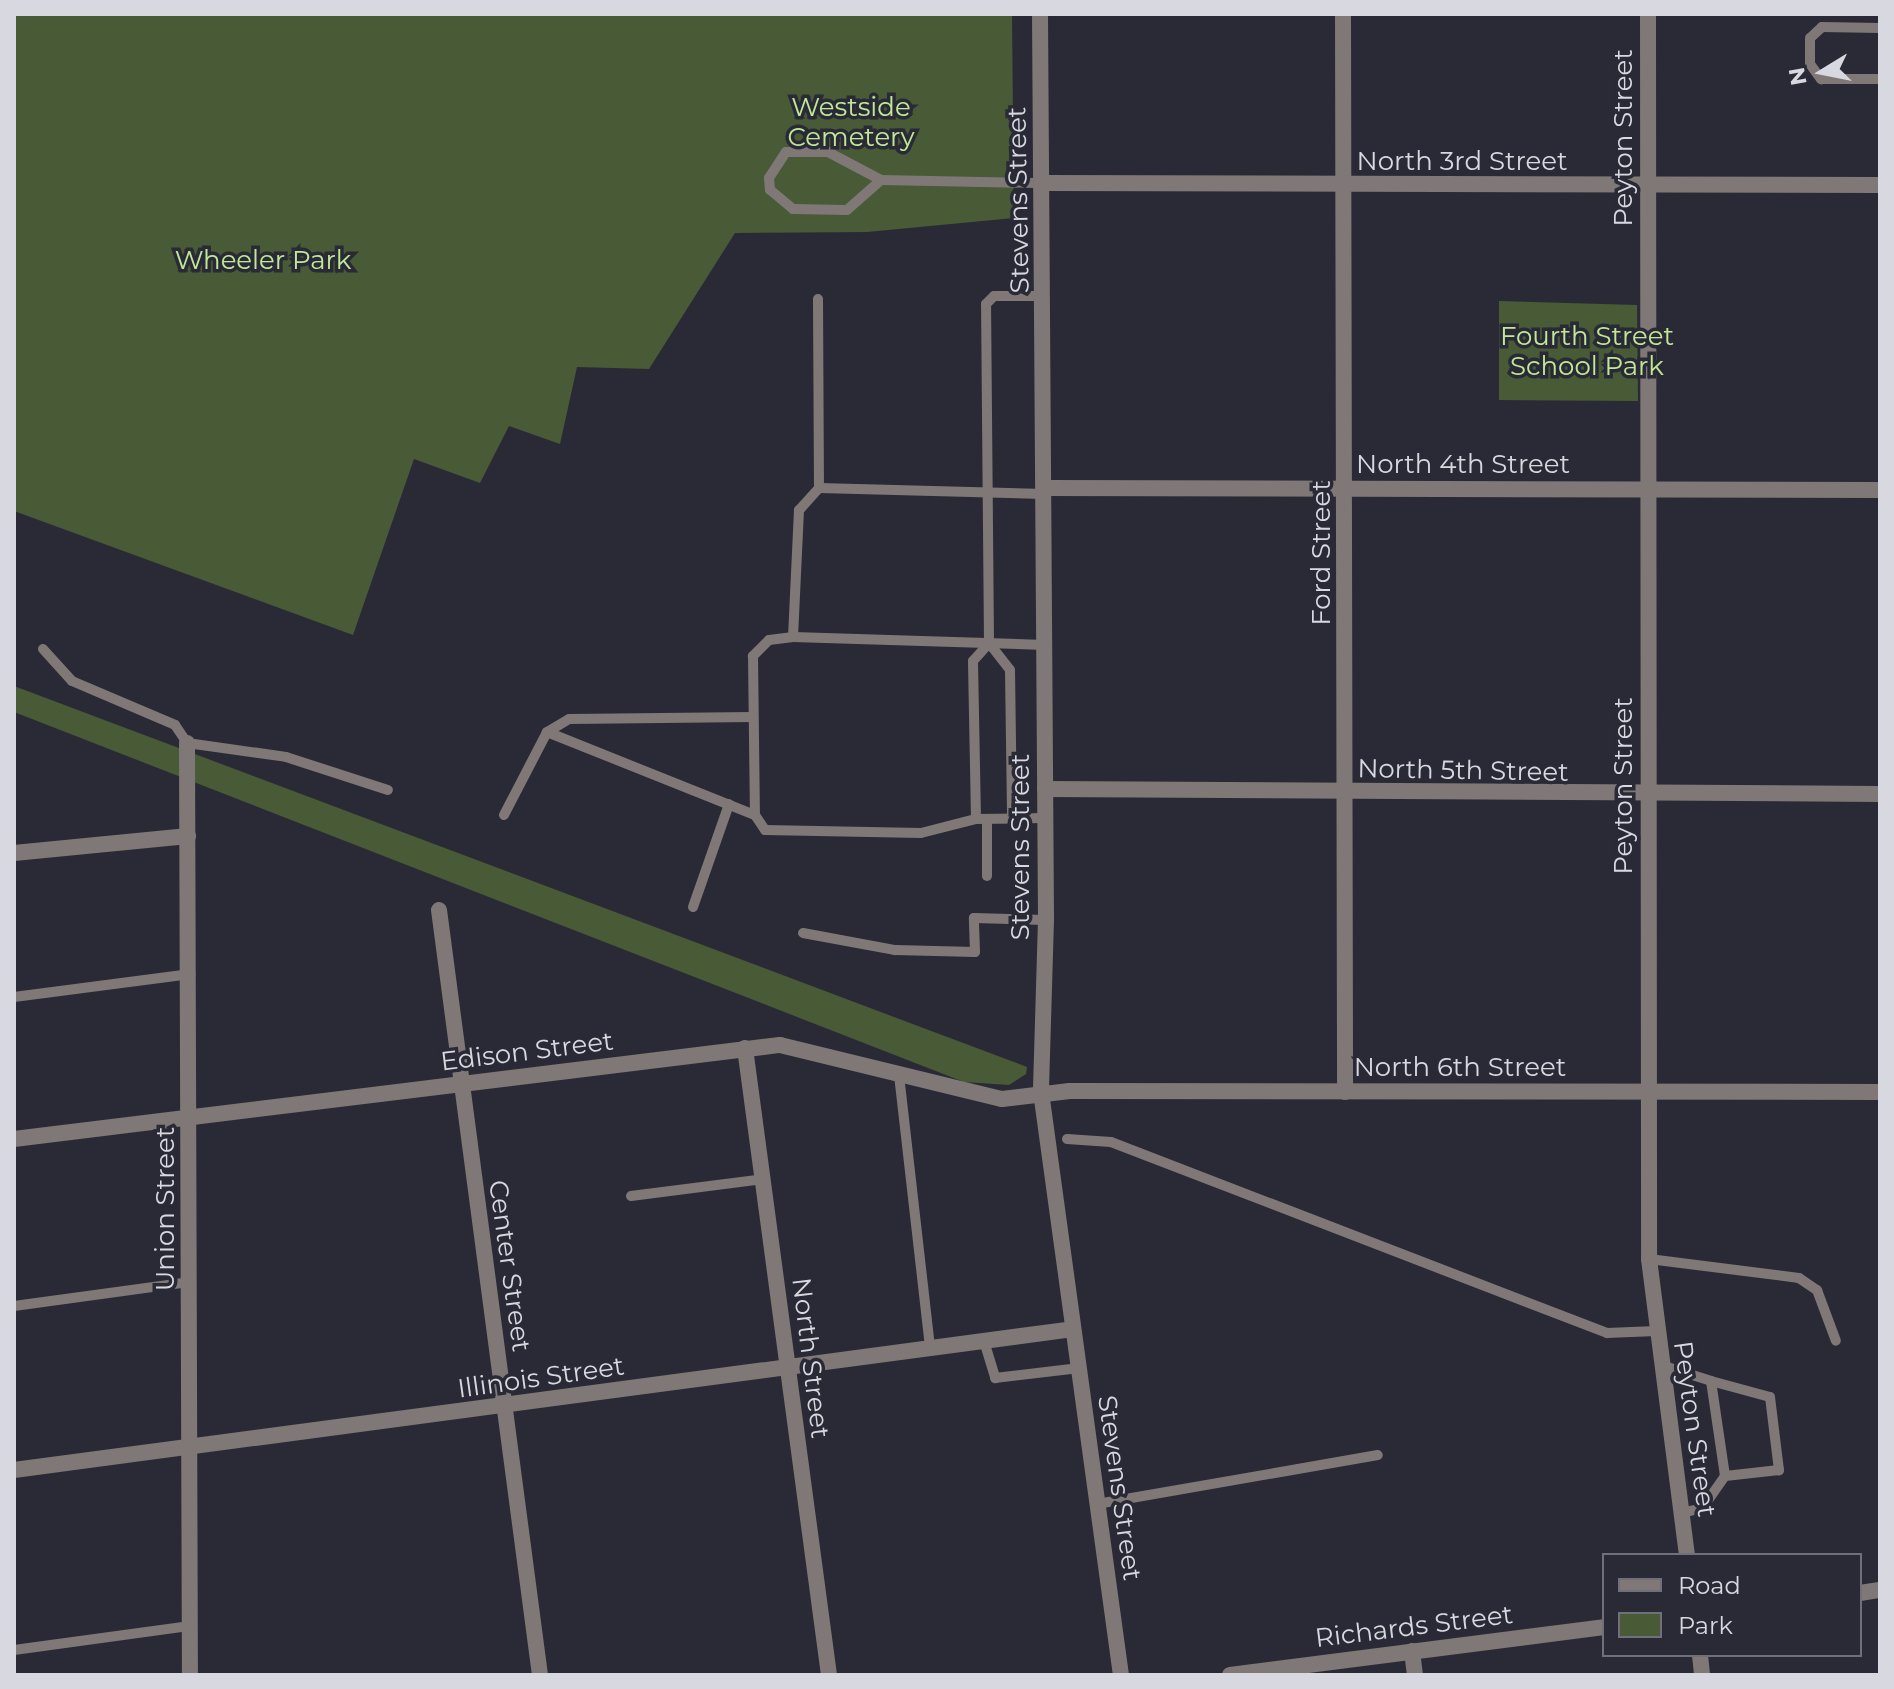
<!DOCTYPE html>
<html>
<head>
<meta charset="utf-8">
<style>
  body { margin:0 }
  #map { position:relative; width:1894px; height:1689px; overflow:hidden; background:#2a2a36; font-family:Montserrat,sans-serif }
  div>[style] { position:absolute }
  .green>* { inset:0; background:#485a36 }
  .service>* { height:10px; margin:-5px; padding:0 5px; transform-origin:5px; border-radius:5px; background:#7f7876 }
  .minor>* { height:16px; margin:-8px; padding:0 8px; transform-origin:8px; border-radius:8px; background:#7f7876 }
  span { translate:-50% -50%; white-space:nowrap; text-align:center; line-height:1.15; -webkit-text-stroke:7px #2a2a36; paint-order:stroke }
  .park-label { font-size:26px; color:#c0e897 }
  .street-label { font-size:26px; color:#d8d8e0 }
  .frame { position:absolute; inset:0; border:16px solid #d8d8e0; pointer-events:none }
  .legend { position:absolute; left:1602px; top:1553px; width:260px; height:104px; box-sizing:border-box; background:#2a2a36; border:2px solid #70707a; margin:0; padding:10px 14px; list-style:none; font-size:24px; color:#d8d8e0 }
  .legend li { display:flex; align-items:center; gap:16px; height:40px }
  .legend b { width:40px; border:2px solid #70707a }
  .north { position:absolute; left:1782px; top:32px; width:80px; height:80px; -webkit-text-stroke:6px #2a2a36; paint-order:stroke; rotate:260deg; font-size:22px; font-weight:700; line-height:32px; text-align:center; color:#d8d8e0 }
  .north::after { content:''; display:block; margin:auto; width:28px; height:36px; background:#d8d8e0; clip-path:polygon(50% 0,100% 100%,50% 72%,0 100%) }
</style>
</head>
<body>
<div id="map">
  <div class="green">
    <div style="clip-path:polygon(14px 14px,1012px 14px,1014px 218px,867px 232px,735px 233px,649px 369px,577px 367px,560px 444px,509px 426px,480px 483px,414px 459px,353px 635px,14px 511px)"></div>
    <div style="clip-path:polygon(1499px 301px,1637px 305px,1638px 401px,1499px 400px)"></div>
    <div style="clip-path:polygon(14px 686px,1027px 1067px,1026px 1074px,1009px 1085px,964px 1082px,14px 712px)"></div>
  </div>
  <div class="service">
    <div style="left:1880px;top:28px;width:58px;rotate:-179deg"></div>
    <div style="left:1822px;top:27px;width:16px;rotate:137deg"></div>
    <div style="left:1810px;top:38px;width:26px;rotate:90deg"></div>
    <div style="left:1810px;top:64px;width:19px;rotate:54deg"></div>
    <div style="left:1821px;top:79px;width:59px"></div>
    <div style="left:881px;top:180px;width:45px;rotate:138.6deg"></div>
    <div style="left:847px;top:210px;width:54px;rotate:-178.9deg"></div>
    <div style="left:793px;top:209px;width:30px;rotate:-140deg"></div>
    <div style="left:770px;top:190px;width:12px;rotate:-95deg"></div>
    <div style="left:769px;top:178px;width:31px;rotate:-57deg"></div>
    <div style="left:786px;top:152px;width:42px"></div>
    <div style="left:828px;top:152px;width:60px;rotate:27.8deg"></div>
    <div style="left:881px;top:180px;width:163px;rotate:1.1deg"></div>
    <div style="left:818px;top:299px;width:189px;rotate:89.7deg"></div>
    <div style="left:819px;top:488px;width:226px;rotate:1.5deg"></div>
    <div style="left:819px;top:488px;width:30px;rotate:132deg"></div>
    <div style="left:799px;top:510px;width:127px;rotate:92.7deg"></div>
    <div style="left:793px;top:637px;width:252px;rotate:1.8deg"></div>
    <div style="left:793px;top:637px;width:24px;rotate:173deg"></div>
    <div style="left:769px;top:640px;width:23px;rotate:135deg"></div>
    <div style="left:753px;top:656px;width:159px;rotate:89.3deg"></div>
    <div style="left:755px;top:815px;width:18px;rotate:56deg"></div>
    <div style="left:765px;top:830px;width:156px;rotate:1.1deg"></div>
    <div style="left:921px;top:833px;width:57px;rotate:-14.3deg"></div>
    <div style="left:976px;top:819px;width:69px;rotate:-0.8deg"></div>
    <div style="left:989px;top:643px;width:34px;rotate:52deg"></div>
    <div style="left:1010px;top:670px;width:148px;rotate:89.2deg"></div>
    <div style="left:43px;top:649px;width:43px;rotate:47.8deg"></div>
    <div style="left:72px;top:681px;width:112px;rotate:23.1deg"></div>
    <div style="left:175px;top:725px;width:22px;rotate:56deg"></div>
    <div style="left:187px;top:743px;width:100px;rotate:8deg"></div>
    <div style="left:286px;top:757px;width:107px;rotate:17.9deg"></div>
    <div style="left:753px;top:717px;width:184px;rotate:179.4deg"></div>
    <div style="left:569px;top:719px;width:26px;rotate:149deg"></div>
    <div style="left:547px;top:732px;width:224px;rotate:21.8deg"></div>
    <div style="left:504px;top:815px;width:93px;rotate:-62.6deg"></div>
    <div style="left:976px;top:819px;width:158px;rotate:-91.1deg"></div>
    <div style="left:973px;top:661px;width:24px;rotate:-48deg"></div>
    <div style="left:989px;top:643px;width:339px;rotate:-90.5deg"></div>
    <div style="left:986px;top:304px;width:11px;rotate:-45deg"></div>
    <div style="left:994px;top:296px;width:50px"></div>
    <div style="left:987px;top:819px;width:57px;rotate:90deg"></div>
    <div style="left:693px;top:907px;width:109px;rotate:-70.7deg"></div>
    <div style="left:803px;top:933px;width:94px;rotate:10.5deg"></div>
    <div style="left:895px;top:950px;width:80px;rotate:1.4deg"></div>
    <div style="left:975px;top:952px;width:34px;rotate:-92deg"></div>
    <div style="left:974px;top:918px;width:72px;rotate:1.6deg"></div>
    <div style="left:14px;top:997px;width:178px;rotate:-7.4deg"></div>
    <div style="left:899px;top:1075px;width:276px;rotate:83.5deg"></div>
    <div style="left:1067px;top:1139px;width:44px;rotate:3.9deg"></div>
    <div style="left:1111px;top:1142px;width:532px;rotate:21.06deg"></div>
    <div style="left:1607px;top:1333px;width:49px;rotate:-2.3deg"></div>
    <div style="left:631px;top:1196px;width:133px;rotate:-7.3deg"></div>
    <div style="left:1649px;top:1259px;width:151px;rotate:7.2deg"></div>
    <div style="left:1799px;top:1278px;width:22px;rotate:34deg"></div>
    <div style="left:1817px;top:1290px;width:54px;rotate:69.6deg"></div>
    <div style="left:14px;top:1306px;width:178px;rotate:-7.8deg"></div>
    <div style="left:984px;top:1341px;width:39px;rotate:73deg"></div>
    <div style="left:995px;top:1378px;width:85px;rotate:-6.8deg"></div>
    <div style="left:1661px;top:1365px;width:52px;rotate:17.7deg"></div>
    <div style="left:1711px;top:1381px;width:96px;rotate:81.6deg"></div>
    <div style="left:1725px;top:1476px;width:39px;rotate:125deg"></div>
    <div style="left:1703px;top:1508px;width:22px;rotate:167deg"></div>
    <div style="left:1711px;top:1381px;width:61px;rotate:15.2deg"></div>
    <div style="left:1770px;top:1397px;width:74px;rotate:83deg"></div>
    <div style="left:1779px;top:1470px;width:54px;rotate:173.7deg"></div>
    <div style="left:1097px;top:1504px;width:285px;rotate:-9.9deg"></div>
    <div style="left:14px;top:1650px;width:178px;rotate:-7.8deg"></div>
  </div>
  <div class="minor">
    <div style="left:1040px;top:14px;width:906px;rotate:89.62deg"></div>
    <div style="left:1046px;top:920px;width:172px;rotate:91.7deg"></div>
    <div style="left:1041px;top:1092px;width:588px;rotate:82.19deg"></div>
    <div style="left:1343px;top:14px;width:1078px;rotate:89.89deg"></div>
    <div style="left:1648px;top:14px;width:1245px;rotate:89.95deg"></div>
    <div style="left:1649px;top:1259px;width:298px;rotate:82.7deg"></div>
    <div style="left:1044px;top:183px;width:836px;rotate:0.14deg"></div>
    <div style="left:1045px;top:488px;width:835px;rotate:0.14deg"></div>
    <div style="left:187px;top:743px;width:932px;rotate:89.82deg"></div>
    <div style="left:1045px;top:789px;width:835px;rotate:0.34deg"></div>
    <div style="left:14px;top:853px;width:175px;rotate:-5.6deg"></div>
    <div style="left:439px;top:910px;width:772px;rotate:82.48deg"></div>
    <div style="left:745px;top:1048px;width:633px;rotate:82.37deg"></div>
    <div style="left:14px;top:1139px;width:772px;rotate:-7deg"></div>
    <div style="left:780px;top:1045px;width:228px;rotate:13.7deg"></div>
    <div style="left:1002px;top:1099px;width:68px;rotate:-6.7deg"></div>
    <div style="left:1070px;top:1091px;width:810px;rotate:0.07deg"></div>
    <div style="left:14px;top:1470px;width:1068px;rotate:-7.58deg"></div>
    <div style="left:1860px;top:1593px;width:20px;rotate:-9deg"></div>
    <div style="left:1412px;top:1651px;width:24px;rotate:83deg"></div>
    <div style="left:1700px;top:1655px;width:20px;rotate:84deg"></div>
    <div style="left:1230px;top:1675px;width:377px;rotate:-7.3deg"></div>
  </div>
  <div class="park-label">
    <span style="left:851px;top:123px">Westside<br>Cemetery</span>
    <span style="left:263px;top:261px">Wheeler Park</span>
    <span style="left:1587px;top:352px">Fourth Street<br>School Park</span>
  </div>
  <div class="street-label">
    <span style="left:1624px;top:138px;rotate:-90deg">Peyton Street</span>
    <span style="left:1462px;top:162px">North 3rd Street</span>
    <span style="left:1019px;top:200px;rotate:-91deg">Stevens Street</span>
    <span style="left:1463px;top:465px">North 4th Street</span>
    <span style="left:1322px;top:553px;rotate:-90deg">Ford Street</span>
    <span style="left:1463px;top:771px;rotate:1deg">North 5th Street</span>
    <span style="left:1624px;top:786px;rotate:-90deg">Peyton Street</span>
    <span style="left:1021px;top:847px;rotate:-90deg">Stevens Street</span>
    <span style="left:527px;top:1052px;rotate:-7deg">Edison Street</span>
    <span style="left:1460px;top:1068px">North 6th Street</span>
    <span style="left:166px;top:1209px;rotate:-90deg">Union Street</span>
    <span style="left:509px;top:1266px;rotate:82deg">Center Street</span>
    <span style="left:810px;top:1358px;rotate:83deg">North Street</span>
    <span style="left:541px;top:1378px;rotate:-8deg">Illinois Street</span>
    <span style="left:1694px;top:1429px;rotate:82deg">Peyton Street</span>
    <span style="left:1119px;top:1488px;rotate:82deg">Stevens Street</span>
    <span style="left:1414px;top:1627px;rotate:-7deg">Richards Street</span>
  </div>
  <div class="frame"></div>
  <ul class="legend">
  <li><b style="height:10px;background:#7f7876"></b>Road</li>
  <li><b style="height:22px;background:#485a36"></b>Park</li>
  </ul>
  <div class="north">N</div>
</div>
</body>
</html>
